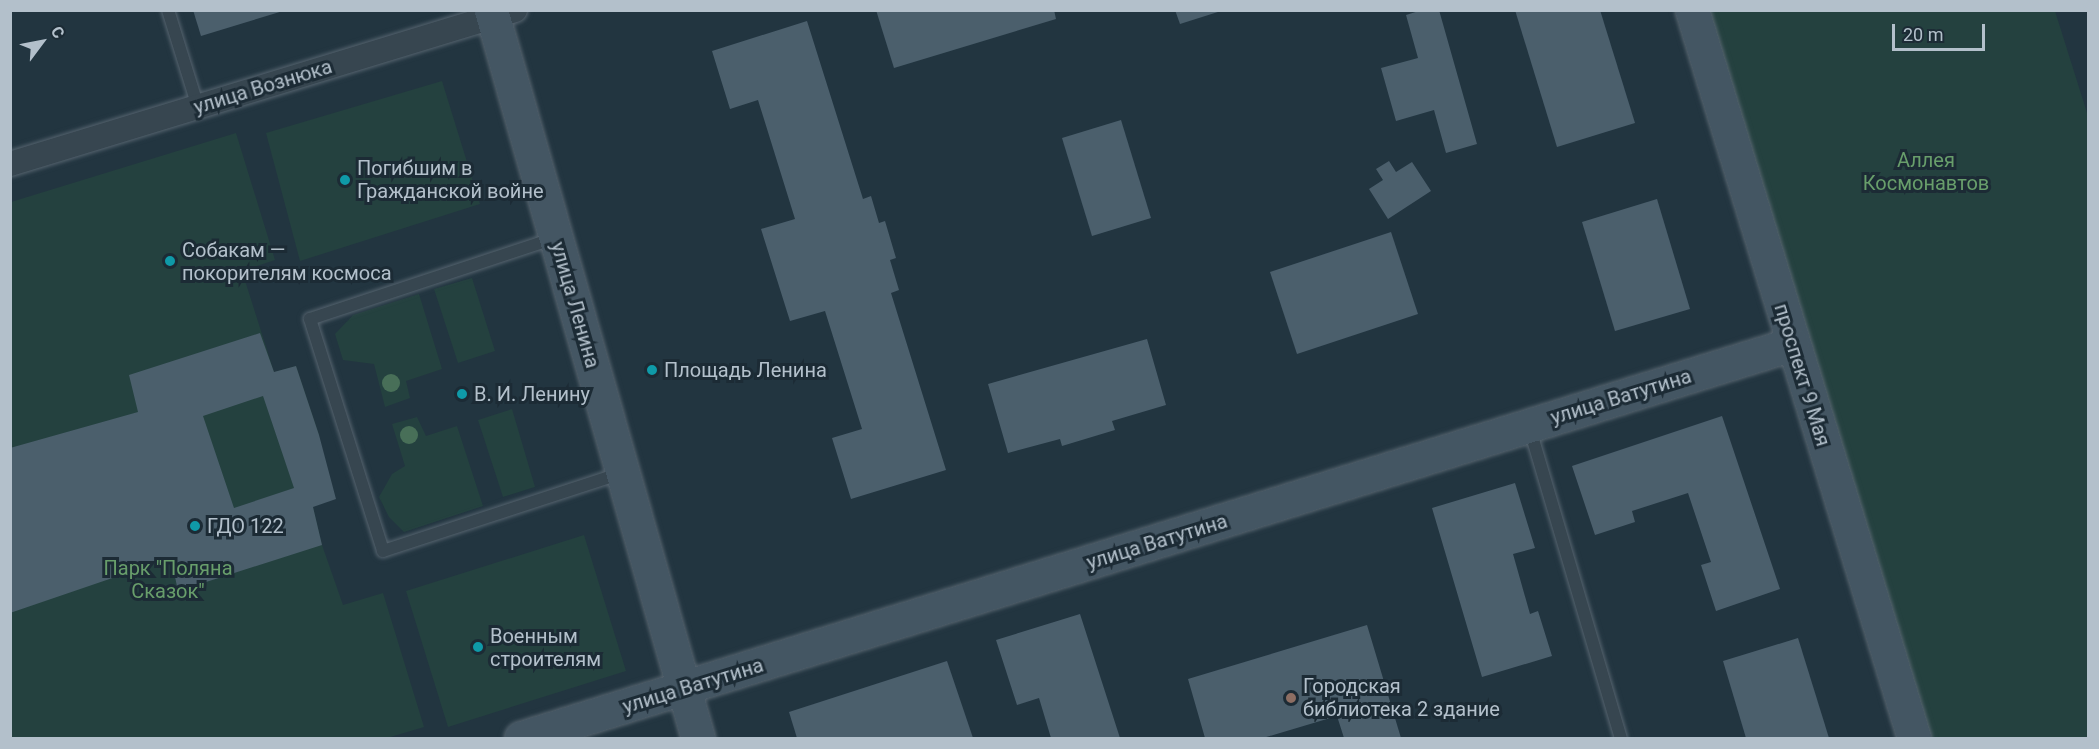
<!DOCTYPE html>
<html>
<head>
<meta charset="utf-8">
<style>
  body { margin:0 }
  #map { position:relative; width:2099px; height:749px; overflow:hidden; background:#223540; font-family:Roboto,sans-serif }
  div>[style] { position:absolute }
  .green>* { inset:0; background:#24413f }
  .building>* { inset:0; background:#4b5f6c }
  .roads { filter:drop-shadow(0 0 2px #55636e) drop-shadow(0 0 2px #55636e) }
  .lane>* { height:12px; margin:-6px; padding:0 6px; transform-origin:6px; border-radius:6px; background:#374650 }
  .street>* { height:24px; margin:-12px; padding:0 12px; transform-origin:12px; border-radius:12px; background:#374650 }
  .secondary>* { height:33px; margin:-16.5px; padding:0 16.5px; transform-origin:16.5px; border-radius:16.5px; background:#445663 }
  .trees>* { width:18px; height:18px; margin:-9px; border-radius:50%; background:#486f58 }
  .dots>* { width:16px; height:16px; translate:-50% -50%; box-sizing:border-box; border:3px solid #1c2b35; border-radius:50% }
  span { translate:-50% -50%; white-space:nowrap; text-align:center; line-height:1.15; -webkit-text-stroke:6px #1c2b35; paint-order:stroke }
  .street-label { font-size:20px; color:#b3c0cb }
  .park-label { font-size:20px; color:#689e6b }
  .poi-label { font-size:20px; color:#b3c0cb }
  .left { translate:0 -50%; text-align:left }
  .frame { position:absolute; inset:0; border:12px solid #b3c0cb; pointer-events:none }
  .north { position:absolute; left:12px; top:12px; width:60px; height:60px; -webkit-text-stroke:4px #1c2b35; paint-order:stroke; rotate:58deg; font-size:16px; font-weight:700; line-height:24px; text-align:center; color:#b3c0cb }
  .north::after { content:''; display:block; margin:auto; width:21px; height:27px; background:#b3c0cb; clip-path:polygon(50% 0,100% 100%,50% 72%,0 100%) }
  .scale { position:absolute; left:1892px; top:24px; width:93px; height:27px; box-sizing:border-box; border:3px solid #b3c0cb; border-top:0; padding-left:8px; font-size:18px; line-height:21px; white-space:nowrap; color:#b3c0cb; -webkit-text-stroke:4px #1c2b35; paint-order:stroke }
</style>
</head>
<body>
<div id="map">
  <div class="green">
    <div style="clip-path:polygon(1708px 11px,2055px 11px,2088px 116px,2088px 738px,1930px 738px)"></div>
    <div style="clip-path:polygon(442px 81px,480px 204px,300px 261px,266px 133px)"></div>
    <div style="clip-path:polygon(236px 133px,275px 260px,242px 271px,274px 372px,296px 366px,319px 435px,313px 507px,322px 545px,343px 605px,383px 593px,424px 727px,387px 738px,11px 738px,11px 202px)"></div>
    <div style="clip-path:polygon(472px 278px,495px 351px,458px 363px,434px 289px)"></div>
    <div style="clip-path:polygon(419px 294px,442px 369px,406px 381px,410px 398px,385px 407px,374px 364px,343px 360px,335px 334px,353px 315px)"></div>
    <div style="clip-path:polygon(512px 409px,535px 487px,503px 497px,478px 420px)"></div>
    <div style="clip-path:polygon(417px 417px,426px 436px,457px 426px,483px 506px,404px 532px,389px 517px,379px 497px,392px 474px,405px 466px,392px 424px)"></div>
    <div style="clip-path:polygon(584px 535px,626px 671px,448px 727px,406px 591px)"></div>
  </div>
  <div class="building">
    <div style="clip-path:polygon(193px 10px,283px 10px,283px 11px,201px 36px)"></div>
    <div style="clip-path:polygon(876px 10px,1054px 10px,1056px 19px,894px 68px)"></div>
    <div style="clip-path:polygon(1175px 10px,1221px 10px,1221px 11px,1180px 24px)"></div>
    <div style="clip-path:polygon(1422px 10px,1439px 10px,1477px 144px,1446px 153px,1434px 110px,1396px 121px,1381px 68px,1418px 58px,1406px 15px)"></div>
    <div style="clip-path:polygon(1515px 10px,1600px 10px,1635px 123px,1557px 147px)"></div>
    <div style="clip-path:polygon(807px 21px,863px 199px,871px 196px,879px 223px,885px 221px,896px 258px,890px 260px,899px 290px,891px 293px,946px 470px,851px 499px,832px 438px,862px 429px,825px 311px,790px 321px,761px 229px,795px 219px,758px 100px,730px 109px,712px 51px)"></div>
    <div style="clip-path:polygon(1121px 120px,1151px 218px,1092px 236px,1062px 138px)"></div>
    <div style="clip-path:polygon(1389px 161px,1396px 172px,1412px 162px,1431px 191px,1388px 219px,1369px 189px,1383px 180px,1376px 169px)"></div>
    <div style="clip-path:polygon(1657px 199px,1690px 309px,1615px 331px,1582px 222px)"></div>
    <div style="clip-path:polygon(1391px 232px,1418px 314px,1297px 354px,1270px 272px)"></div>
    <div style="clip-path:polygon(evenodd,260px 333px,274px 372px,296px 366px,319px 435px,336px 499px,313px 507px,322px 545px,178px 591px,171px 558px,10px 613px,10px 448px,138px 412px,129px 375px,260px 333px,263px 396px,294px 488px,234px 508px,203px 416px,263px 396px)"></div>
    <div style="clip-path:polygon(1147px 339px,1166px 405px,1112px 421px,1115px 430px,1062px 446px,1060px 439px,1008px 453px,988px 384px)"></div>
    <div style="clip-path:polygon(1722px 416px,1780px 589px,1716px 611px,1701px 565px,1711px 562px,1688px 493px,1632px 511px,1635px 522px,1595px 535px,1572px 466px)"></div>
    <div style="clip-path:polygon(1515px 483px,1535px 548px,1513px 554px,1530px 614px,1538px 611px,1552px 656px,1482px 677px,1432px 508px)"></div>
    <div style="clip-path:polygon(1080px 614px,1120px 738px,1051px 738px,1039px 698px,1017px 705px,996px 640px)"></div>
    <div style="clip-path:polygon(1367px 625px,1401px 738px,1344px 738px,1337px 716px,1263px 738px,1205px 738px,1188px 679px)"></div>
    <div style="clip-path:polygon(1798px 638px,1829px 738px,1746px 738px,1723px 661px)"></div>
    <div style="clip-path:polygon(947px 661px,973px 738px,797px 738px,789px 712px)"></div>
  </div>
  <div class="roads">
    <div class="lane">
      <div style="left:168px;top:10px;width:102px;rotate:72.8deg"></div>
      <div style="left:555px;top:238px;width:258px;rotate:161.7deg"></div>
      <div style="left:310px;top:319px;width:243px;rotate:72.5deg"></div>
      <div style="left:383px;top:551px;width:250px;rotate:-18.1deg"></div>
      <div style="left:1529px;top:426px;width:325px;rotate:73.6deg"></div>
    </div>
    <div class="street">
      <div style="left:10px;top:164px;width:528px;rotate:-16.96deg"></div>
    </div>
    <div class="secondary">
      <div style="left:491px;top:10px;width:757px;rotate:74.13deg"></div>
      <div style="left:1692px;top:10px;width:761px;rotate:73.04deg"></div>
      <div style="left:521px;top:738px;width:1331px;rotate:-17.22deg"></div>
    </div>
  </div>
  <div class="trees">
    <div style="left:391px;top:383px"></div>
    <div style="left:409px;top:435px"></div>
  </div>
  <div class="dots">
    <div style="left:345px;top:180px;background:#0f9aa8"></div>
    <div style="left:170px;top:261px;background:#0f9aa8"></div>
    <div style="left:652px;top:370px;background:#0f9aa8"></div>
    <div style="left:462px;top:394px;background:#0f9aa8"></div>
    <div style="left:195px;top:526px;background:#0f9aa8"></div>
    <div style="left:478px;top:647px;background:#0f9aa8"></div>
    <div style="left:1291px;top:698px;background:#8d6e63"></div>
  </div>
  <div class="street-label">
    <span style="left:263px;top:87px;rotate:-17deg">улица Вознюка</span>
    <span style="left:575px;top:305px;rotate:74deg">улица Ленина</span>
    <span style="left:1802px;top:375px;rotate:73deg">проспект 9 Мая</span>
    <span style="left:1621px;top:397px;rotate:-17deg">улица Ватутина</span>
    <span style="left:1157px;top:542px;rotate:-17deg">улица Ватутина</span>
    <span style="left:693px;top:686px;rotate:-17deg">улица Ватутина</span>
  </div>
  <div class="park-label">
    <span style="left:1926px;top:172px">Аллея<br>Космонавтов</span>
    <span style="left:168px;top:580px">Парк "Поляна<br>Сказок"</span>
  </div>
  <div class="poi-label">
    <span class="left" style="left:357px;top:180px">Погибшим в<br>Гражданской войне</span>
    <span class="left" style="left:182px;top:262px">Собакам —<br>покорителям космоса</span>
    <span class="left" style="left:664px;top:370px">Площадь Ленина</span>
    <span class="left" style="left:474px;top:394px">В. И. Ленину</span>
    <span class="left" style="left:207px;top:526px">ГДО 122</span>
    <span class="left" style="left:490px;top:648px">Военным<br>строителям</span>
    <span class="left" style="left:1303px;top:698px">Городская<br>библиотека 2 здание</span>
  </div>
  <div class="frame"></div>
  <div class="north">С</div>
  <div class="scale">20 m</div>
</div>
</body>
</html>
